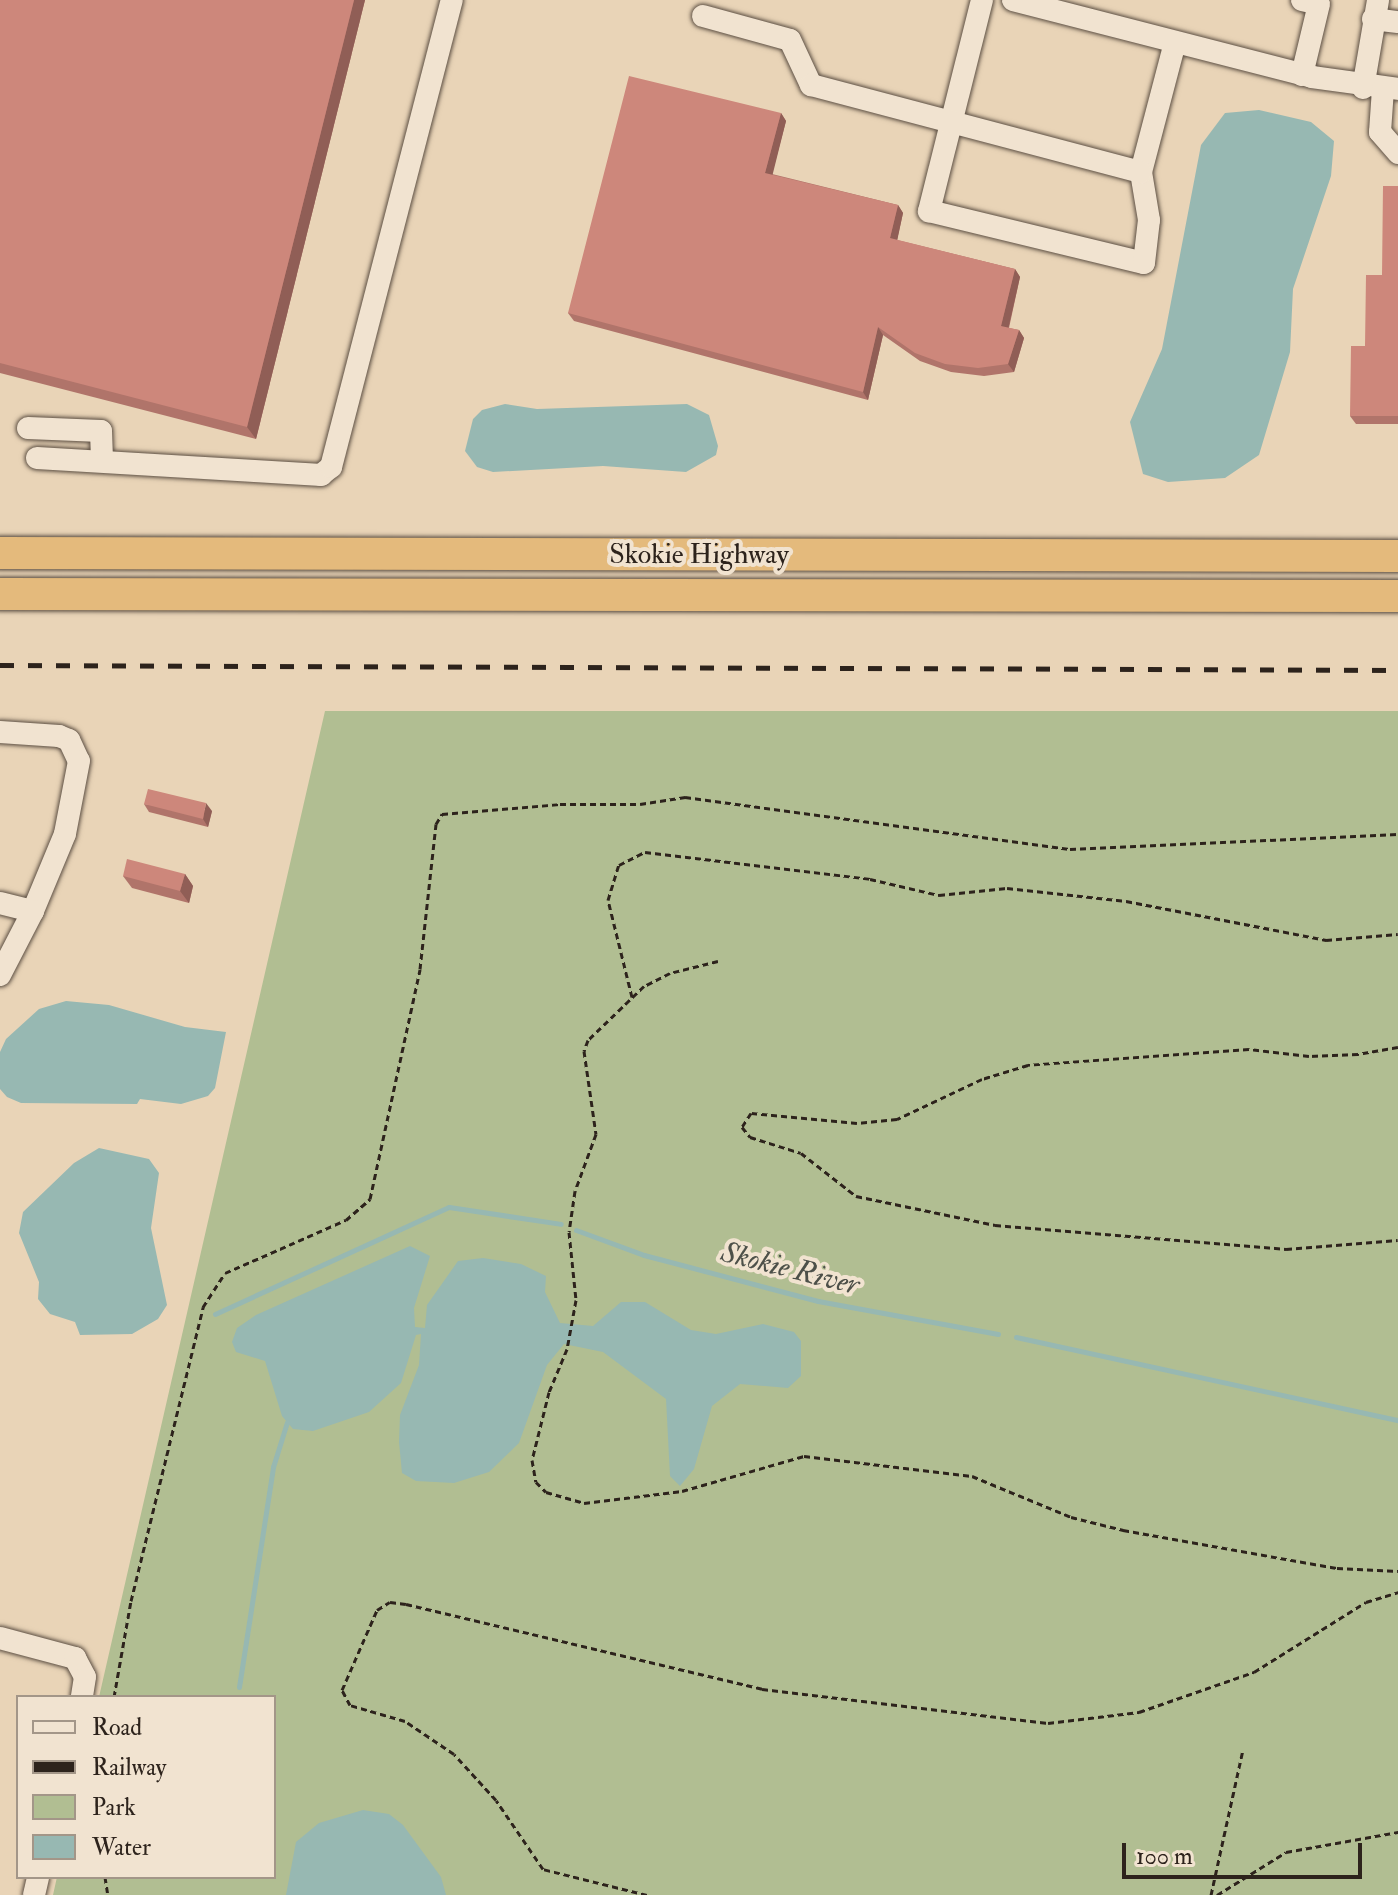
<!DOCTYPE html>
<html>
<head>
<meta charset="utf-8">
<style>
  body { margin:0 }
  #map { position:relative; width:1398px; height:1895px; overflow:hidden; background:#e9d4b7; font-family:"IM FELL Double Pica",serif }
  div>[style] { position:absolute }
  .green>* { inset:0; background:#b1be92 }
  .water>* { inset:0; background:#97b8b2 }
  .stream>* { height:5px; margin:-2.5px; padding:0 2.5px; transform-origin:2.5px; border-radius:2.5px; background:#97b8b2 }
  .path>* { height:3px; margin-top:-1.5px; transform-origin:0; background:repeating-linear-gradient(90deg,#2d231c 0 6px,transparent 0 10px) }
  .roads { filter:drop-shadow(0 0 2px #5c4f43) drop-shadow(0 0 2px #5c4f43) }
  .minor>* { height:22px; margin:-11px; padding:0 11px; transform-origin:11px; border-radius:11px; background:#f1e3d0 }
  .highway>* { height:32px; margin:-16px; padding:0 16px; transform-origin:16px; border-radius:16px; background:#e4ba7c }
  .rail>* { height:5px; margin-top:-2.5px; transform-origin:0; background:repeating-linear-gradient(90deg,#2d231c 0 14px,transparent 0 28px) }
  .wall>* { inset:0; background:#b0746a }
  .shaded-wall>* { inset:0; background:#905e56 }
  .building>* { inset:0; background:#cd877b }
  span { translate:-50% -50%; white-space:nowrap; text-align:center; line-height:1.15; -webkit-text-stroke:8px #f1e3d0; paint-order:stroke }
  .street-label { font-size:28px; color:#2d231c }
  .water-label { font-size:30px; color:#4d5049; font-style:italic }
  .legend { position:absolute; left:16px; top:1695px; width:260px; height:184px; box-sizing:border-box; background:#f1e3d0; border:2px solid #a39688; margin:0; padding:10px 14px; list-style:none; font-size:24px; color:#2d231c }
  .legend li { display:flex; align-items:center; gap:16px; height:40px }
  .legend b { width:40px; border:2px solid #a39688 }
  .scale { position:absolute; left:1122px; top:1843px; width:240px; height:36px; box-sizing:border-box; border:4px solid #2d231c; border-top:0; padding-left:10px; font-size:24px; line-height:28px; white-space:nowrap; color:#2d231c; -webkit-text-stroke:6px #f1e3d0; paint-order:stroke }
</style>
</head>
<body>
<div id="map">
  <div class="green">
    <div style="clip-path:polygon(325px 711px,1398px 711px,1398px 1895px,53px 1895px,57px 1877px,274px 1877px,274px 1697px,99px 1697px)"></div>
  </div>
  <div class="water">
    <div style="clip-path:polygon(1259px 110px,1311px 122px,1334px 141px,1331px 176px,1293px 289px,1290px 352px,1259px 455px,1225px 478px,1168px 482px,1143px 474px,1130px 422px,1162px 349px,1201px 145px,1225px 113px)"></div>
    <div style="clip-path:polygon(505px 404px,537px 409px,687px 404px,709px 415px,718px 446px,716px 455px,686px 472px,603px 466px,493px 472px,477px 467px,465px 451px,473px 419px,482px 410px)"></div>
    <div style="clip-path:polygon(66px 1001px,109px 1005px,185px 1027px,226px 1032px,215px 1088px,208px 1096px,181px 1104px,140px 1099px,137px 1104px,21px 1103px,7px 1097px,0 1089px,0 1052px,6px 1039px,39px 1009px)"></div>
    <div style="clip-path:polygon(99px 1148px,149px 1159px,159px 1173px,151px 1228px,167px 1305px,158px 1319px,132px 1334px,80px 1335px,75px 1322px,50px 1314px,38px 1299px,39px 1282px,19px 1233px,23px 1212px,74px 1163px)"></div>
    <div style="clip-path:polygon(410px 1246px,430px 1256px,414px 1308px,415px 1327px,425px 1328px,427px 1305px,458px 1261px,483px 1258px,521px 1264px,546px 1276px,545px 1292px,560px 1323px,593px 1326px,621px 1302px,645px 1302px,691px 1330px,716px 1334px,763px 1324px,794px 1332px,801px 1341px,801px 1376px,788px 1388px,740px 1384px,712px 1406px,694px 1469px,680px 1486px,670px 1476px,666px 1399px,603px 1352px,564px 1344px,547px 1365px,519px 1443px,489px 1472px,454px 1483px,416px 1481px,402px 1473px,399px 1442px,400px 1415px,419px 1365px,421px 1334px,416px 1335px,401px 1383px,369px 1412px,313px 1431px,293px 1429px,282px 1416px,265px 1361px,236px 1352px,232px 1342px,237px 1328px,256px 1315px)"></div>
    <div style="clip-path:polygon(363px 1810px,389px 1814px,403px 1825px,441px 1877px,446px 1895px,286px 1895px,296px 1842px,319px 1823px)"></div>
  </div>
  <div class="stream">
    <div style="left:576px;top:1230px;width:72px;rotate:20.2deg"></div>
    <div style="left:644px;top:1255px;width:180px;rotate:14.8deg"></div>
    <div style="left:818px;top:1301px;width:183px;rotate:10.4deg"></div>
    <div style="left:215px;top:1314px;width:257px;rotate:-24.6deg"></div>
    <div style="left:449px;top:1207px;width:113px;rotate:8.6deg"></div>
    <div style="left:1016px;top:1337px;width:391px;rotate:12.3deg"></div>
    <div style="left:239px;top:1687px;width:223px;rotate:-81.2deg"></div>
    <div style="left:273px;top:1467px;width:47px;rotate:-72.7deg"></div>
  </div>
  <div class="path">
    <div style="left:718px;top:961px;width:49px;rotate:166deg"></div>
    <div style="left:670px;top:973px;width:29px;rotate:153deg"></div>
    <div style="left:644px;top:986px;width:78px;rotate:136deg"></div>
    <div style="left:588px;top:1040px;width:12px;rotate:110deg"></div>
    <div style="left:584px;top:1051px;width:84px;rotate:81.8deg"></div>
    <div style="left:596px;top:1134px;width:61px;rotate:110.2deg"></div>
    <div style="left:575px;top:1191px;width:41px;rotate:98.3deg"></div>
    <div style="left:569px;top:1232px;width:68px;rotate:84.1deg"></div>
    <div style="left:576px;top:1300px;width:50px;rotate:100.4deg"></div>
    <div style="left:567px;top:1349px;width:47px;rotate:112.7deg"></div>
    <div style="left:549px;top:1392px;width:70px;rotate:104deg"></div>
    <div style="left:532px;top:1460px;width:22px;rotate:80deg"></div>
    <div style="left:536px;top:1482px;width:14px;rotate:45deg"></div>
    <div style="left:546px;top:1492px;width:40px;rotate:16deg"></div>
    <div style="left:584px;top:1503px;width:99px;rotate:-7deg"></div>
    <div style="left:682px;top:1491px;width:127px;rotate:-16deg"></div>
    <div style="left:804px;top:1456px;width:169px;rotate:6.8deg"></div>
    <div style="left:972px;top:1476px;width:107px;rotate:22.5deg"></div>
    <div style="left:1071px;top:1517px;width:54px;rotate:14deg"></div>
    <div style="left:1123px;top:1530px;width:217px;rotate:10.1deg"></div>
    <div style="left:1337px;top:1568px;width:61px;rotate:2.8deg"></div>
    <div style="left:632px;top:997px;width:100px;rotate:-103.9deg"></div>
    <div style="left:608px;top:900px;width:37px;rotate:-73deg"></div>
    <div style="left:619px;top:865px;width:29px;rotate:-27deg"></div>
    <div style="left:645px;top:852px;width:227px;rotate:6.8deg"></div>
    <div style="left:870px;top:879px;width:71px;rotate:13.1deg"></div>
    <div style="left:939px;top:895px;width:68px;rotate:-5.9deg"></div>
    <div style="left:1007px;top:888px;width:120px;rotate:6.2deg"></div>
    <div style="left:1126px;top:901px;width:204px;rotate:11deg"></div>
    <div style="left:1326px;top:940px;width:72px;rotate:-4.8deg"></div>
    <div style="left:1398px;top:1047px;width:41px;rotate:170.1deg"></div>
    <div style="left:1358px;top:1054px;width:49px;rotate:177.7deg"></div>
    <div style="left:1309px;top:1056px;width:60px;rotate:-173.3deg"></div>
    <div style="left:1249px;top:1049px;width:222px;rotate:175.9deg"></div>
    <div style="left:1028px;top:1065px;width:48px;rotate:163.1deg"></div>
    <div style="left:982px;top:1079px;width:94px;rotate:154.8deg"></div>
    <div style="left:897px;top:1119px;width:40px;rotate:174.3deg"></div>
    <div style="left:857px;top:1123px;width:106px;rotate:-174.6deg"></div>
    <div style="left:751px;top:1113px;width:17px;rotate:123deg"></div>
    <div style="left:742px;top:1127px;width:13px;rotate:51deg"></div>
    <div style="left:750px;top:1137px;width:53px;rotate:17.4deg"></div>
    <div style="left:801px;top:1153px;width:70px;rotate:38deg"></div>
    <div style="left:856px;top:1196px;width:142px;rotate:11.8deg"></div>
    <div style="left:995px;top:1225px;width:292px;rotate:4.7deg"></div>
    <div style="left:1286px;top:1249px;width:112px;rotate:-4.6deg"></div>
    <div style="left:114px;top:1697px;width:97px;rotate:-80deg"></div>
    <div style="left:131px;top:1601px;width:303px;rotate:-76.2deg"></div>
    <div style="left:203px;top:1307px;width:40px;rotate:-57.1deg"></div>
    <div style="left:225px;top:1273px;width:132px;rotate:-23.7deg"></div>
    <div style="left:346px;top:1220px;width:32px;rotate:-41deg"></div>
    <div style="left:370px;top:1199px;width:235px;rotate:-77.7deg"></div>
    <div style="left:420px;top:969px;width:146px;rotate:-83.7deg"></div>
    <div style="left:436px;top:824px;width:12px;rotate:-59deg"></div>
    <div style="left:442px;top:814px;width:118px;rotate:-4.8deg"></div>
    <div style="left:560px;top:804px;width:80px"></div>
    <div style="left:640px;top:804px;width:46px;rotate:-8.8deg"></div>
    <div style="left:685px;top:797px;width:388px;rotate:7.7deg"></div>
    <div style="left:1070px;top:849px;width:328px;rotate:-2.6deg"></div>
    <div style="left:105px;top:1877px;width:18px;rotate:81deg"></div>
    <div style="left:647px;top:1895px;width:107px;rotate:-166deg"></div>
    <div style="left:543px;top:1869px;width:83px;rotate:-124.3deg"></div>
    <div style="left:496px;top:1800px;width:62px;rotate:-132.4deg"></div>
    <div style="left:454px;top:1754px;width:59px;rotate:-146deg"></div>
    <div style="left:405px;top:1721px;width:57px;rotate:-163.8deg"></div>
    <div style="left:350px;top:1705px;width:17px;rotate:-118deg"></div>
    <div style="left:342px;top:1690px;width:87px;rotate:-66.4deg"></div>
    <div style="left:377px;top:1610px;width:15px;rotate:-32deg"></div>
    <div style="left:390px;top:1602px;width:16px;rotate:7deg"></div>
    <div style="left:406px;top:1604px;width:366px;rotate:13.4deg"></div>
    <div style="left:762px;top:1689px;width:288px;rotate:6.8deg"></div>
    <div style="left:1048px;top:1723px;width:92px;rotate:-6.9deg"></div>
    <div style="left:1139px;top:1712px;width:122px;rotate:-19.2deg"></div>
    <div style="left:1254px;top:1672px;width:132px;rotate:-32deg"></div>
    <div style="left:1366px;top:1602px;width:34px;rotate:-17deg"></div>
    <div style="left:1211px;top:1895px;width:149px;rotate:-77.6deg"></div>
    <div style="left:1217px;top:1895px;width:81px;rotate:-31.9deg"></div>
    <div style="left:1286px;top:1852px;width:114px;rotate:-10.1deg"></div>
  </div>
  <div class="roads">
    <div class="minor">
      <div style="left:982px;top:0;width:218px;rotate:104.1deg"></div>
      <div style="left:929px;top:211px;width:221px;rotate:13.6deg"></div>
      <div style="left:1144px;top:263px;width:43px;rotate:-83.4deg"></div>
      <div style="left:1149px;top:220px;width:49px;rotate:-99.5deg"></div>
      <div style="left:1141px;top:172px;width:134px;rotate:-75.3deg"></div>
      <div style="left:1013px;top:0;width:309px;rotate:14.4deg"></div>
      <div style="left:1312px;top:77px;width:87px;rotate:7.9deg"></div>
      <div style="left:1302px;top:0;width:17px;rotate:13deg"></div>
      <div style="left:1319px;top:4px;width:73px;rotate:103.5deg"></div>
      <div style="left:703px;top:16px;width:90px;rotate:15.4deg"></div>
      <div style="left:790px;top:40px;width:50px;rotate:65deg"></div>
      <div style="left:811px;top:85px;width:341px;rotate:14.8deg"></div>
      <div style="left:1373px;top:19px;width:25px;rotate:7deg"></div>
      <div style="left:1363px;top:88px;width:89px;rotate:-80.3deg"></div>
      <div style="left:1383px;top:89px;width:43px;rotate:94deg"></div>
      <div style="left:1380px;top:132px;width:28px;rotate:49deg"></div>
      <div style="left:28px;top:428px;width:73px;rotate:2.4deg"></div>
      <div style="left:101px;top:431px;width:30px;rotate:88deg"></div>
      <div style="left:37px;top:458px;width:285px;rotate:3.4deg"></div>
      <div style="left:321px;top:475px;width:13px;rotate:-39deg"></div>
      <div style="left:331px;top:467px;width:482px;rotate:-75.5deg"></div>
      <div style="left:0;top:732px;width:59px;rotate:3.9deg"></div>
      <div style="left:59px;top:736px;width:11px;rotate:22deg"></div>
      <div style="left:69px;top:740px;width:23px;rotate:65deg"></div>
      <div style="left:79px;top:761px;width:74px;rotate:100.9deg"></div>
      <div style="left:65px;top:834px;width:83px;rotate:112.6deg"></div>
      <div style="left:0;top:903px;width:34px;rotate:14deg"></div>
      <div style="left:33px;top:911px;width:72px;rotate:117.3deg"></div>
      <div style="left:0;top:1638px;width:78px;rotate:14.9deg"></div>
      <div style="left:75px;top:1658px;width:21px;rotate:62deg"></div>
      <div style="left:85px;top:1677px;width:20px;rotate:99deg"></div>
      <div style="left:34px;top:1895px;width:18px;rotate:-77deg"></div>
    </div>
    <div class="highway">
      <div style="left:0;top:553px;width:1398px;rotate:0.12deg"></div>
      <div style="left:0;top:594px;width:1398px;rotate:0.08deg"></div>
    </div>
  </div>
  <div class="rail">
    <div style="left:0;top:665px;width:1398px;rotate:0.2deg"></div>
  </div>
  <div class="wall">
    <div style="clip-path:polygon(0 0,365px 0,256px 439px,0 373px)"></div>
    <div style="clip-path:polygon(781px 113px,786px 121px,772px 174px,898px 205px,903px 213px,897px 240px,1015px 269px,1020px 277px,1009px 328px,1019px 330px,1024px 338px,1014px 372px,984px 376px,951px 372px,920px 361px,883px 335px,868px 400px,574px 321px,568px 313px)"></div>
    <div style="clip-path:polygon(1398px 186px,1398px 424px,1356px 424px,1350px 416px,1365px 346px,1382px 275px)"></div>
    <div style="clip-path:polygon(144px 804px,212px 811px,208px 827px,149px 812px)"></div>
    <div style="clip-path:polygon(185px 874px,193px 886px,189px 903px,132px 888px,123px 876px)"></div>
  </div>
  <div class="shaded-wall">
    <div style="clip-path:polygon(354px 0,365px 0,256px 439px,247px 427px)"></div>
    <div style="clip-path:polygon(781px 113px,786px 121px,771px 181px,765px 173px)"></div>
    <div style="clip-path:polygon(898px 205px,903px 213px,896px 246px,890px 238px)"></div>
    <div style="clip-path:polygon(1015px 269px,1020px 277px,1007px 334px,1001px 326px)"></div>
    <div style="clip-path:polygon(878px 327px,883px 335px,868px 400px,863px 392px)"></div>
    <div style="clip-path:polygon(1019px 330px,1024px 338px,1014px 372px,1008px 364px)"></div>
    <div style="clip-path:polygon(206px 803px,212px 811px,208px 827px,203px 819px)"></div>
    <div style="clip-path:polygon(185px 874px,193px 886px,189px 903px,180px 891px)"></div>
  </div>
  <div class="building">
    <div style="clip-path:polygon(0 0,354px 0,247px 427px,0 363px)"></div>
    <div style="clip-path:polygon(629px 76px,781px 113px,765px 173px,898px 205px,890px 238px,1015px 269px,1001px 326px,1019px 330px,1008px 364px,978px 368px,945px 364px,915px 353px,878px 327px,863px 392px,568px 313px)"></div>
    <div style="clip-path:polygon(1383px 186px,1398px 186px,1398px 416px,1350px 416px,1351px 346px,1365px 346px,1366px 275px,1382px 275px)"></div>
    <div style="clip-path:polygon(148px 789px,206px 803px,203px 819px,144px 804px)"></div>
    <div style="clip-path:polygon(127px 859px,185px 874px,180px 891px,123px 876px)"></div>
  </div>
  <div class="street-label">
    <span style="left:699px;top:555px">Skokie Highway</span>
  </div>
  <div class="water-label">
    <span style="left:790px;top:1269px;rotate:14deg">Skokie River</span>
  </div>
  <ul class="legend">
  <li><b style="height:10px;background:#f1e3d0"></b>Road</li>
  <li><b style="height:10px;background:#2d231c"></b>Railway</li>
  <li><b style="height:22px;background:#b1be92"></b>Park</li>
  <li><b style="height:22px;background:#97b8b2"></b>Water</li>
  </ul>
  <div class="scale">100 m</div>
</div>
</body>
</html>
